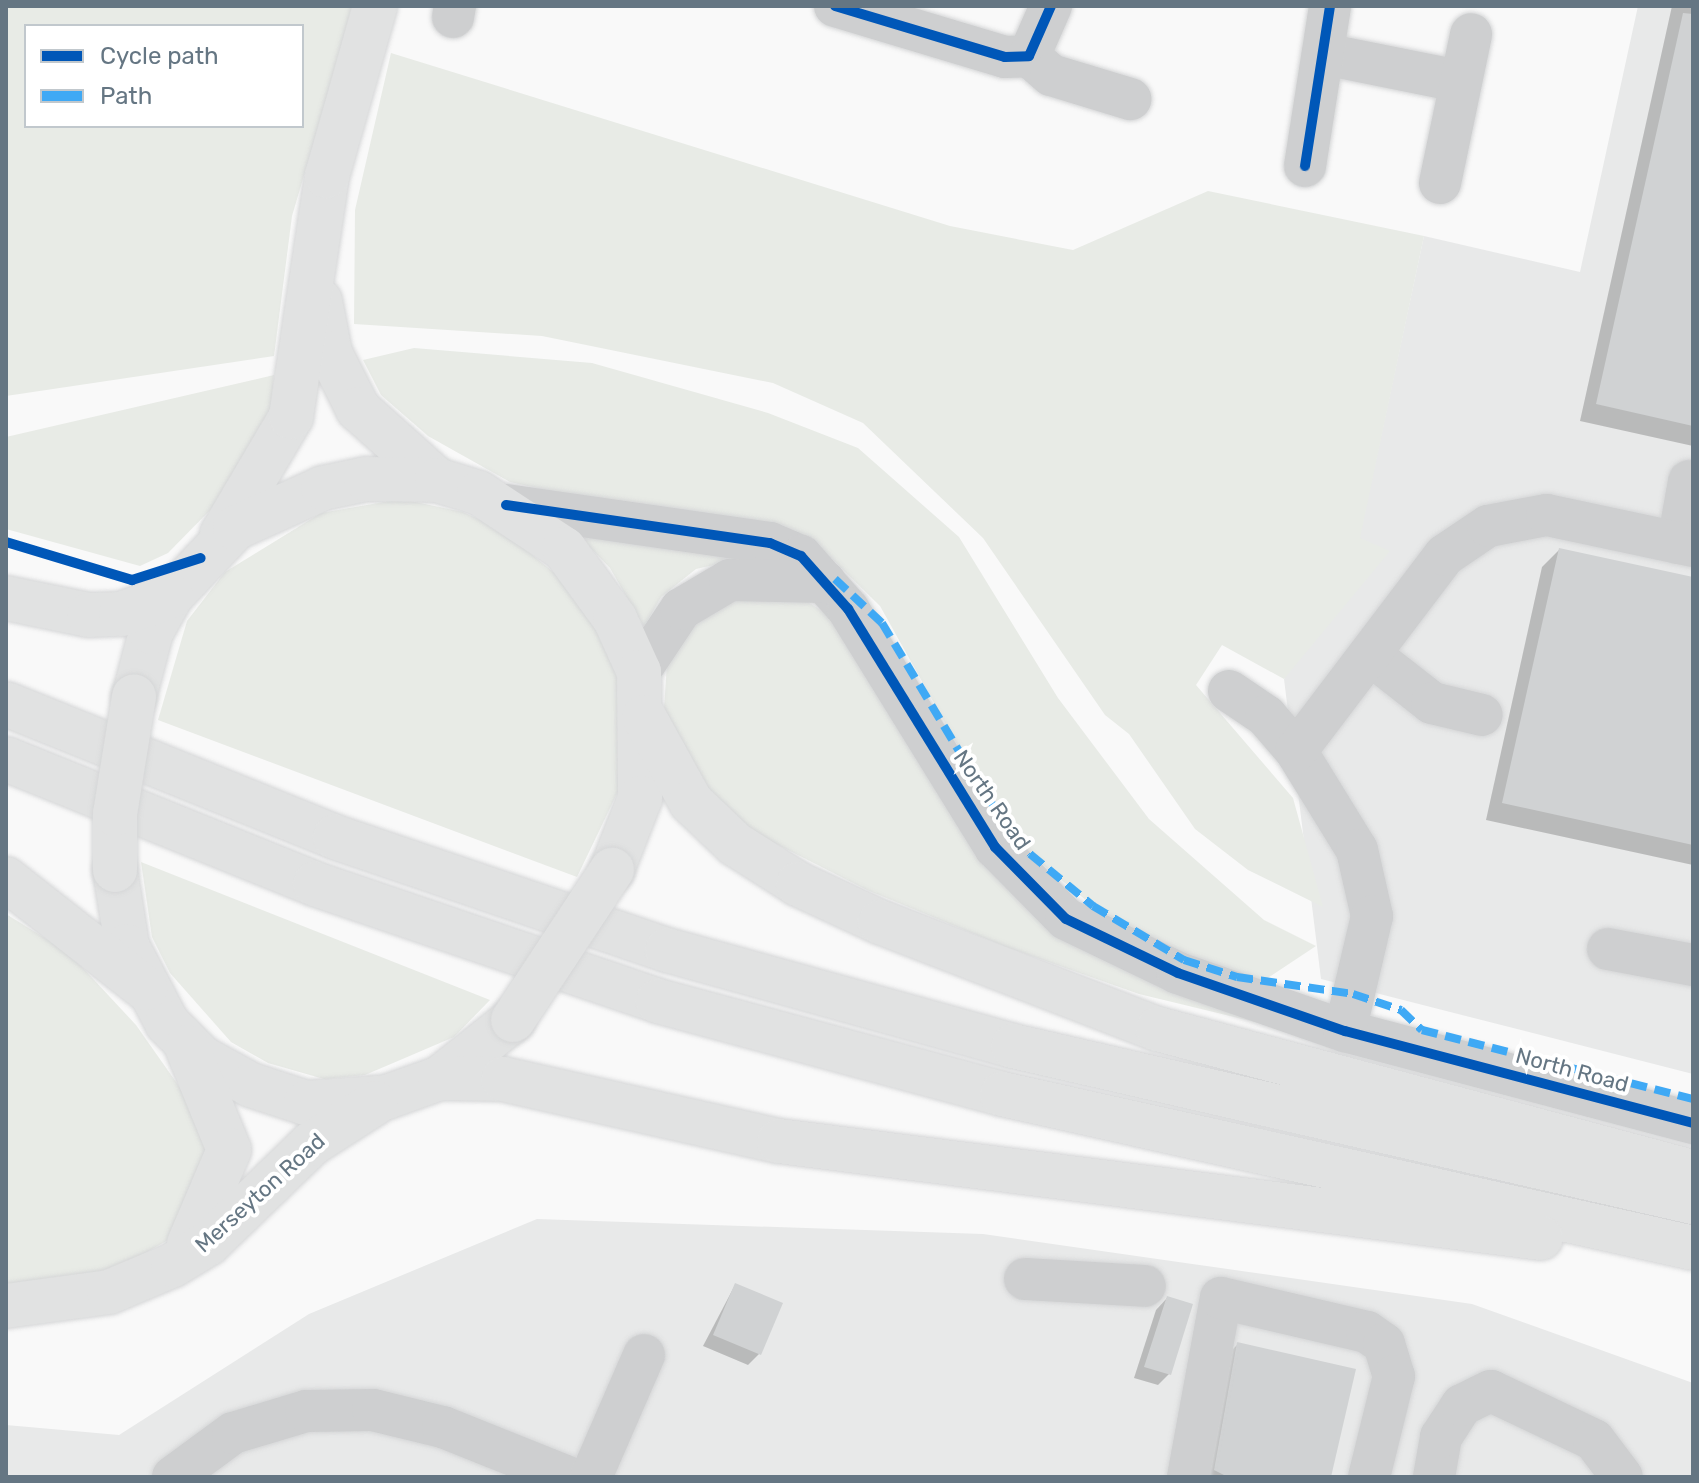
<!DOCTYPE html>
<html>
<head>
<meta charset="utf-8">
<style>
  body { margin:0 }
  #map { position:relative; width:1699px; height:1483px; overflow:hidden; background:#f9f9f9; font-family:Rubik,sans-serif }
  div>[style] { position:absolute }
  .built>* { inset:0; background:#e8e9e9 }
  .green>* { inset:0; background:#e8ebe6 }
  .shadow>* { inset:0; background:#0003 }
  .building>* { inset:0; background:#d0d2d3 }
  .roads { filter:drop-shadow(0 0 2px #d5d6d7) drop-shadow(0 0 2px #d5d6d7) }
  .minor>* { height:42px; margin:-21px; padding:0 21px; transform-origin:21px; border-radius:21px; background:#cecfd0 }
  .major>* { height:44px; margin:-22px; padding:0 22px; transform-origin:22px; border-radius:22px; background:#e1e2e2 }
  .highway>* { height:44px; margin:-22px; padding:0 22px; transform-origin:22px; border-radius:22px; background:#e1e2e2 }
  .bridges { filter:drop-shadow(0 0 2px #d5d6d7) drop-shadow(0 0 2px #d5d6d7) }
  .major-bridge>* { height:44px; margin:-22px; padding:0 22px; transform-origin:22px; border-radius:22px; background:#e1e2e2 }
  .quiet>* { height:8px; margin-top:-4px; transform-origin:0; background:repeating-linear-gradient(90deg,#3fa9f5 0 16px,transparent 0 24px) }
  .cycleway>* { height:10px; margin:-5px; padding:0 5px; transform-origin:5px; border-radius:5px; background:#0057b8 }
  span { translate:-50% -50%; white-space:nowrap; text-align:center; line-height:1.15; -webkit-text-stroke:8px #fff; paint-order:stroke }
  .street-label { font-size:22px; color:#657683 }
  .frame { position:absolute; inset:0; border:8px solid #657683; pointer-events:none }
  .legend { position:absolute; left:24px; top:24px; width:280px; height:104px; box-sizing:border-box; background:#fff; border:2px solid #c1c8cd; margin:0; padding:10px 14px; list-style:none; font-size:24px; color:#657683 }
  .legend li { display:flex; align-items:center; gap:16px; height:40px }
  .legend b { width:40px; border:2px solid #c1c8cd }
</style>
</head>
<body>
<div id="map">
  <div class="built">
    <div style="clip-path:polygon(1638px 6px,1693px 6px,1693px 1074px,1321px 979px,1284px 679px,1359px 539px,1424px 236px,1580px 272px)"></div>
    <div style="clip-path:polygon(537px 1219px,983px 1234px,1472px 1304px,1693px 1383px,1693px 1477px,6px 1477px,6px 1425px,119px 1435px,309px 1314px)"></div>
  </div>
  <div class="green">
    <div style="clip-path:polygon(evenodd,6px 6px,354px 6px,292px 216px,274px 356px,6px 396px,6px 6px,26px 26px,302px 26px,302px 126px,26px 126px,26px 26px)"></div>
    <div style="clip-path:polygon(391px 53px,950px 226px,1073px 250px,1208px 191px,1424px 236px,1360px 538px,1390px 551px,1284px 679px,1222px 645px,1196px 685px,1293px 798px,1323px 907px,1248px 870px,1195px 829px,1129px 734px,1105px 715px,983px 538px,863px 423px,773px 383px,542px 336px,354px 324px,355px 210px)"></div>
    <div style="clip-path:polygon(414px 348px,592px 363px,768px 413px,858px 448px,959px 537px,1058px 698px,1149px 819px,1264px 920px,1316px 946px,1260px 983px,1190px 964px,1093px 906px,1030px 854px,986px 796px,880px 606px,826px 553px,510px 482px,428px 436px,381px 395px,363px 360px)"></div>
    <div style="clip-path:polygon(274px 375px,269px 431px,220px 500px,168px 553px,140px 566px,6px 529px,6px 437px)"></div>
    <div style="clip-path:polygon(401px 499px,463px 512px,500px 529px,572px 587px,608px 647px,620px 688px,624px 779px,577px 877px,158px 720px,187px 621px,225px 572px,321px 513px)"></div>
    <div style="clip-path:polygon(572px 529px,741px 559px,696px 569px,661px 597px,644px 627px,610px 568px)"></div>
    <div style="clip-path:polygon(795px 594px,835px 619px,957px 821px,1259px 1023px,1139px 994px,1006px 947px,867px 890px,717px 814px,664px 709px,667px 664px,687px 629px,723px 600px)"></div>
    <div style="clip-path:polygon(141px 862px,490px 1000px,454px 1037px,365px 1075px,324px 1079px,268px 1063px,231px 1042px,170px 973px,152px 937px)"></div>
    <div style="clip-path:polygon(6px 914px,69px 953px,136px 1025px,183px 1092px,210px 1156px,175px 1236px,114px 1271px,6px 1286px)"></div>
  </div>
  <div class="shadow">
    <div style="clip-path:polygon(1672px 6px,1693px 6px,1693px 446px,1580px 421px)"></div>
    <div style="clip-path:polygon(1559px 550px,1693px 579px,1693px 865px,1486px 820px,1542px 567px)"></div>
    <div style="clip-path:polygon(735px 1285px,760px 1353px,748px 1365px,703px 1346px)"></div>
    <div style="clip-path:polygon(1167px 1298px,1169px 1374px,1158px 1385px,1134px 1378px,1156px 1310px)"></div>
    <div style="clip-path:polygon(1238px 1344px,1329px 1477px,1195px 1477px,1215px 1367px)"></div>
  </div>
  <div class="building">
    <div style="clip-path:polygon(1683px 13px,1693px 14px,1693px 426px,1596px 404px)"></div>
    <div style="clip-path:polygon(1559px 548px,1693px 577px,1693px 845px,1502px 803px)"></div>
    <div style="clip-path:polygon(735px 1283px,783px 1303px,761px 1355px,713px 1335px)"></div>
    <div style="clip-path:polygon(1167px 1296px,1193px 1304px,1171px 1375px,1144px 1367px)"></div>
    <div style="clip-path:polygon(1237px 1342px,1356px 1369px,1331px 1477px,1228px 1477px,1214px 1470px)"></div>
  </div>
  <div class="roads">
    <div class="minor">
      <div style="left:835px;top:6px;width:177px;rotate:16.7deg"></div>
      <div style="left:1005px;top:57px;width:24px;rotate:-2deg"></div>
      <div style="left:1029px;top:56px;width:55px;rotate:-66.3deg"></div>
      <div style="left:453px;top:17px;width:11px;rotate:-80deg"></div>
      <div style="left:1324px;top:54px;width:138px;rotate:11.3deg"></div>
      <div style="left:1029px;top:56px;width:29px;rotate:41deg"></div>
      <div style="left:1051px;top:75px;width:83px;rotate:16.9deg"></div>
      <div style="left:1305px;top:166px;width:162px;rotate:-81.1deg"></div>
      <div style="left:1440px;top:183px;width:152px;rotate:-78.2deg"></div>
      <div style="left:506px;top:505px;width:267px;rotate:8.2deg"></div>
      <div style="left:770px;top:543px;width:34px;rotate:23deg"></div>
      <div style="left:801px;top:556px;width:71px;rotate:48.4deg"></div>
      <div style="left:848px;top:609px;width:280px;rotate:58.3deg"></div>
      <div style="left:995px;top:847px;width:101px;rotate:45.4deg"></div>
      <div style="left:1066px;top:919px;width:124px;rotate:25.7deg"></div>
      <div style="left:1178px;top:973px;width:177px;rotate:19.2deg"></div>
      <div style="left:1345px;top:1031px;width:360px;rotate:14.8deg"></div>
      <div style="left:1678px;top:543px;width:63px;rotate:-79.9deg"></div>
      <div style="left:1372px;top:656px;width:76px;rotate:38.1deg"></div>
      <div style="left:1432px;top:703px;width:51px;rotate:13.5deg"></div>
      <div style="left:639px;top:672px;width:76px;rotate:-56.3deg"></div>
      <div style="left:681px;top:609px;width:57px;rotate:-30.6deg"></div>
      <div style="left:730px;top:580px;width:95px;rotate:1.2deg"></div>
      <div style="left:1229px;top:691px;width:45px;rotate:34deg"></div>
      <div style="left:1266px;top:716px;width:46px;rotate:49.4deg"></div>
      <div style="left:1296px;top:751px;width:116px;rotate:58.4deg"></div>
      <div style="left:1357px;top:850px;width:68px;rotate:77.2deg"></div>
      <div style="left:1372px;top:916px;width:118px;rotate:103.2deg"></div>
      <div style="left:1296px;top:751px;width:246px;rotate:-52.8deg"></div>
      <div style="left:1445px;top:555px;width:52px;rotate:-34deg"></div>
      <div style="left:1488px;top:526px;width:60px;rotate:-10.6deg"></div>
      <div style="left:1547px;top:515px;width:149px;rotate:12deg"></div>
      <div style="left:1608px;top:949px;width:86px;rotate:10.7deg"></div>
      <div style="left:1025px;top:1279px;width:120px;rotate:3.3deg"></div>
      <div style="left:173px;top:1477px;width:74px;rotate:-36.3deg"></div>
      <div style="left:233px;top:1433px;width:76px;rotate:-16.8deg"></div>
      <div style="left:306px;top:1411px;width:67px;rotate:-0.9deg"></div>
      <div style="left:373px;top:1410px;width:72px;rotate:13.7deg"></div>
      <div style="left:443px;top:1427px;width:135px;rotate:21.8deg"></div>
      <div style="left:591px;top:1477px;width:133px;rotate:-66.5deg"></div>
      <div style="left:1188px;top:1477px;width:182px;rotate:-79.6deg"></div>
      <div style="left:1221px;top:1298px;width:150px;rotate:13.1deg"></div>
      <div style="left:1367px;top:1332px;width:21px;rotate:35deg"></div>
      <div style="left:1384px;top:1344px;width:34px;rotate:73deg"></div>
      <div style="left:1394px;top:1376px;width:104px;rotate:103.9deg"></div>
      <div style="left:1434px;top:1477px;width:41px;rotate:-80.1deg"></div>
      <div style="left:1441px;top:1437px;width:38px;rotate:-57deg"></div>
      <div style="left:1462px;top:1405px;width:32px;rotate:-26deg"></div>
      <div style="left:1491px;top:1391px;width:114px;rotate:25.4deg"></div>
      <div style="left:1594px;top:1440px;width:46px;rotate:52.9deg"></div>
    </div>
    <div class="major">
      <div style="left:320px;top:301px;width:53px;rotate:79.1deg"></div>
      <div style="left:330px;top:353px;width:63px;rotate:63.4deg"></div>
      <div style="left:358px;top:409px;width:106px;rotate:41.9deg"></div>
      <div style="left:222px;top:534px;width:136px;rotate:-59.5deg"></div>
      <div style="left:291px;top:417px;width:244px;rotate:-81.5deg"></div>
      <div style="left:327px;top:176px;width:177px;rotate:-74.2deg"></div>
      <div style="left:134px;top:697px;width:67px;rotate:-75.3deg"></div>
      <div style="left:151px;top:632px;width:41px;rotate:-60.9deg"></div>
      <div style="left:171px;top:596px;width:93px;rotate:-46.7deg"></div>
      <div style="left:235px;top:528px;width:97px;rotate:-24.4deg"></div>
      <div style="left:323px;top:488px;width:44px;rotate:-11.8deg"></div>
      <div style="left:366px;top:479px;width:71px;rotate:0.8deg"></div>
      <div style="left:437px;top:480px;width:44px;rotate:17.2deg"></div>
      <div style="left:479px;top:493px;width:102px;rotate:33.4deg"></div>
      <div style="left:564px;top:549px;width:87px;rotate:53.9deg"></div>
      <div style="left:615px;top:619px;width:58px;rotate:65.6deg"></div>
      <div style="left:639px;top:672px;width:126px;rotate:89.5deg"></div>
      <div style="left:640px;top:798px;width:77px;rotate:111.3deg"></div>
      <div style="left:115px;top:870px;width:77px;rotate:81deg"></div>
      <div style="left:127px;top:946px;width:87px;rotate:62.5deg"></div>
      <div style="left:167px;top:1023px;width:49px;rotate:45deg"></div>
      <div style="left:202px;top:1058px;width:56px;rotate:28.9deg"></div>
      <div style="left:251px;top:1085px;width:58px;rotate:18.1deg"></div>
      <div style="left:306px;top:1103px;width:81px;rotate:-4.2deg"></div>
      <div style="left:387px;top:1097px;width:56px;rotate:-19.7deg"></div>
      <div style="left:440px;top:1078px;width:93px;rotate:-38.5deg"></div>
      <div style="left:187px;top:1047px;width:111px;rotate:67.8deg"></div>
      <div style="left:229px;top:1150px;width:102px;rotate:113.1deg"></div>
      <div style="left:6px;top:1306px;width:104px;rotate:-7.7deg"></div>
      <div style="left:109px;top:1292px;width:69px;rotate:-22.9deg"></div>
      <div style="left:173px;top:1265px;width:42px;rotate:-31.4deg"></div>
      <div style="left:209px;top:1243px;width:142px;rotate:-44.1deg"></div>
      <div style="left:311px;top:1144px;width:76px;rotate:-32.6deg"></div>
    </div>
    <div class="highway">
      <div style="left:6px;top:598px;width:85px;rotate:11.6deg"></div>
      <div style="left:89px;top:615px;width:32px;rotate:-2deg"></div>
      <div style="left:121px;top:614px;width:53px;rotate:-19.8deg"></div>
      <div style="left:6px;top:704px;width:355px;rotate:22deg"></div>
      <div style="left:335px;top:837px;width:351px;rotate:18.8deg"></div>
      <div style="left:667px;top:950px;width:359px;rotate:15.5deg"></div>
      <div style="left:1013px;top:1046px;width:698px;rotate:12.92deg"></div>
      <div style="left:644px;top:717px;width:97px;rotate:61.1deg"></div>
      <div style="left:691px;top:802px;width:61px;rotate:43.7deg"></div>
      <div style="left:735px;top:844px;width:75px;rotate:32.4deg"></div>
      <div style="left:798px;top:884px;width:90px;rotate:24.9deg"></div>
      <div style="left:880px;top:922px;width:298px;rotate:21.1deg"></div>
      <div style="left:1158px;top:1029px;width:553px;rotate:14.99deg"></div>
      <div style="left:6px;top:759px;width:333px;rotate:22deg"></div>
      <div style="left:315px;top:884px;width:362px;rotate:18.8deg"></div>
      <div style="left:658px;top:1001px;width:356px;rotate:15.1deg"></div>
      <div style="left:1002px;top:1094px;width:708px;rotate:12.56deg"></div>
      <div style="left:6px;top:879px;width:177px;rotate:38.1deg"></div>
      <div style="left:440px;top:1078px;width:63px;rotate:0.9deg"></div>
      <div style="left:503px;top:1079px;width:283px;rotate:12.7deg"></div>
      <div style="left:779px;top:1141px;width:768px;rotate:7.25deg"></div>
    </div>
  </div>
  <div class="bridges">
    <div class="major-bridge">
      <div style="left:115px;top:870px;width:56px;rotate:-90deg"></div>
      <div style="left:115px;top:814px;width:119px;rotate:-80.8deg"></div>
      <div style="left:513px;top:1020px;width:180px;rotate:-56.6deg"></div>
    </div>
  </div>
  <div class="quiet">
    <div style="left:835px;top:579px;width:64px;rotate:43.1deg"></div>
    <div style="left:882px;top:623px;width:202px;rotate:59deg"></div>
    <div style="left:986px;top:796px;width:73px;rotate:52.8deg"></div>
    <div style="left:1030px;top:854px;width:82px;rotate:39.5deg"></div>
    <div style="left:1093px;top:906px;width:106px;rotate:30.7deg"></div>
    <div style="left:1184px;top:960px;width:56px;rotate:17.8deg"></div>
    <div style="left:1237px;top:977px;width:117px;rotate:8.3deg"></div>
    <div style="left:1353px;top:994px;width:51px;rotate:18.4deg"></div>
    <div style="left:1401px;top:1010px;width:29px;rotate:44deg"></div>
    <div style="left:1422px;top:1030px;width:280px;rotate:14.3deg"></div>
  </div>
  <div class="cycleway">
    <div style="left:835px;top:6px;width:177px;rotate:16.7deg"></div>
    <div style="left:1005px;top:57px;width:24px;rotate:-2deg"></div>
    <div style="left:1029px;top:56px;width:55px;rotate:-66.3deg"></div>
    <div style="left:1305px;top:166px;width:162px;rotate:-81.1deg"></div>
    <div style="left:506px;top:505px;width:267px;rotate:8.2deg"></div>
    <div style="left:770px;top:543px;width:34px;rotate:23deg"></div>
    <div style="left:801px;top:556px;width:71px;rotate:48.4deg"></div>
    <div style="left:848px;top:609px;width:280px;rotate:58.3deg"></div>
    <div style="left:995px;top:847px;width:101px;rotate:45.4deg"></div>
    <div style="left:1066px;top:919px;width:124px;rotate:25.7deg"></div>
    <div style="left:1178px;top:973px;width:177px;rotate:19.2deg"></div>
    <div style="left:1345px;top:1031px;width:360px;rotate:14.8deg"></div>
    <div style="left:6px;top:542px;width:132px;rotate:16.8deg"></div>
    <div style="left:132px;top:580px;width:72px;rotate:-17.7deg"></div>
  </div>
  <div class="street-label">
    <span style="left:992px;top:800px;rotate:55deg">North Road</span>
    <span style="left:1572px;top:1070px;rotate:15deg">North Road</span>
    <span style="left:260px;top:1193px;rotate:-42deg">Merseyton Road</span>
  </div>
  <div class="frame"></div>
  <ul class="legend">
  <li><b style="height:10px;background:#0057b8"></b>Cycle path</li>
  <li><b style="height:10px;background:#3fa9f5"></b>Path</li>
  </ul>
</div>
</body>
</html>
